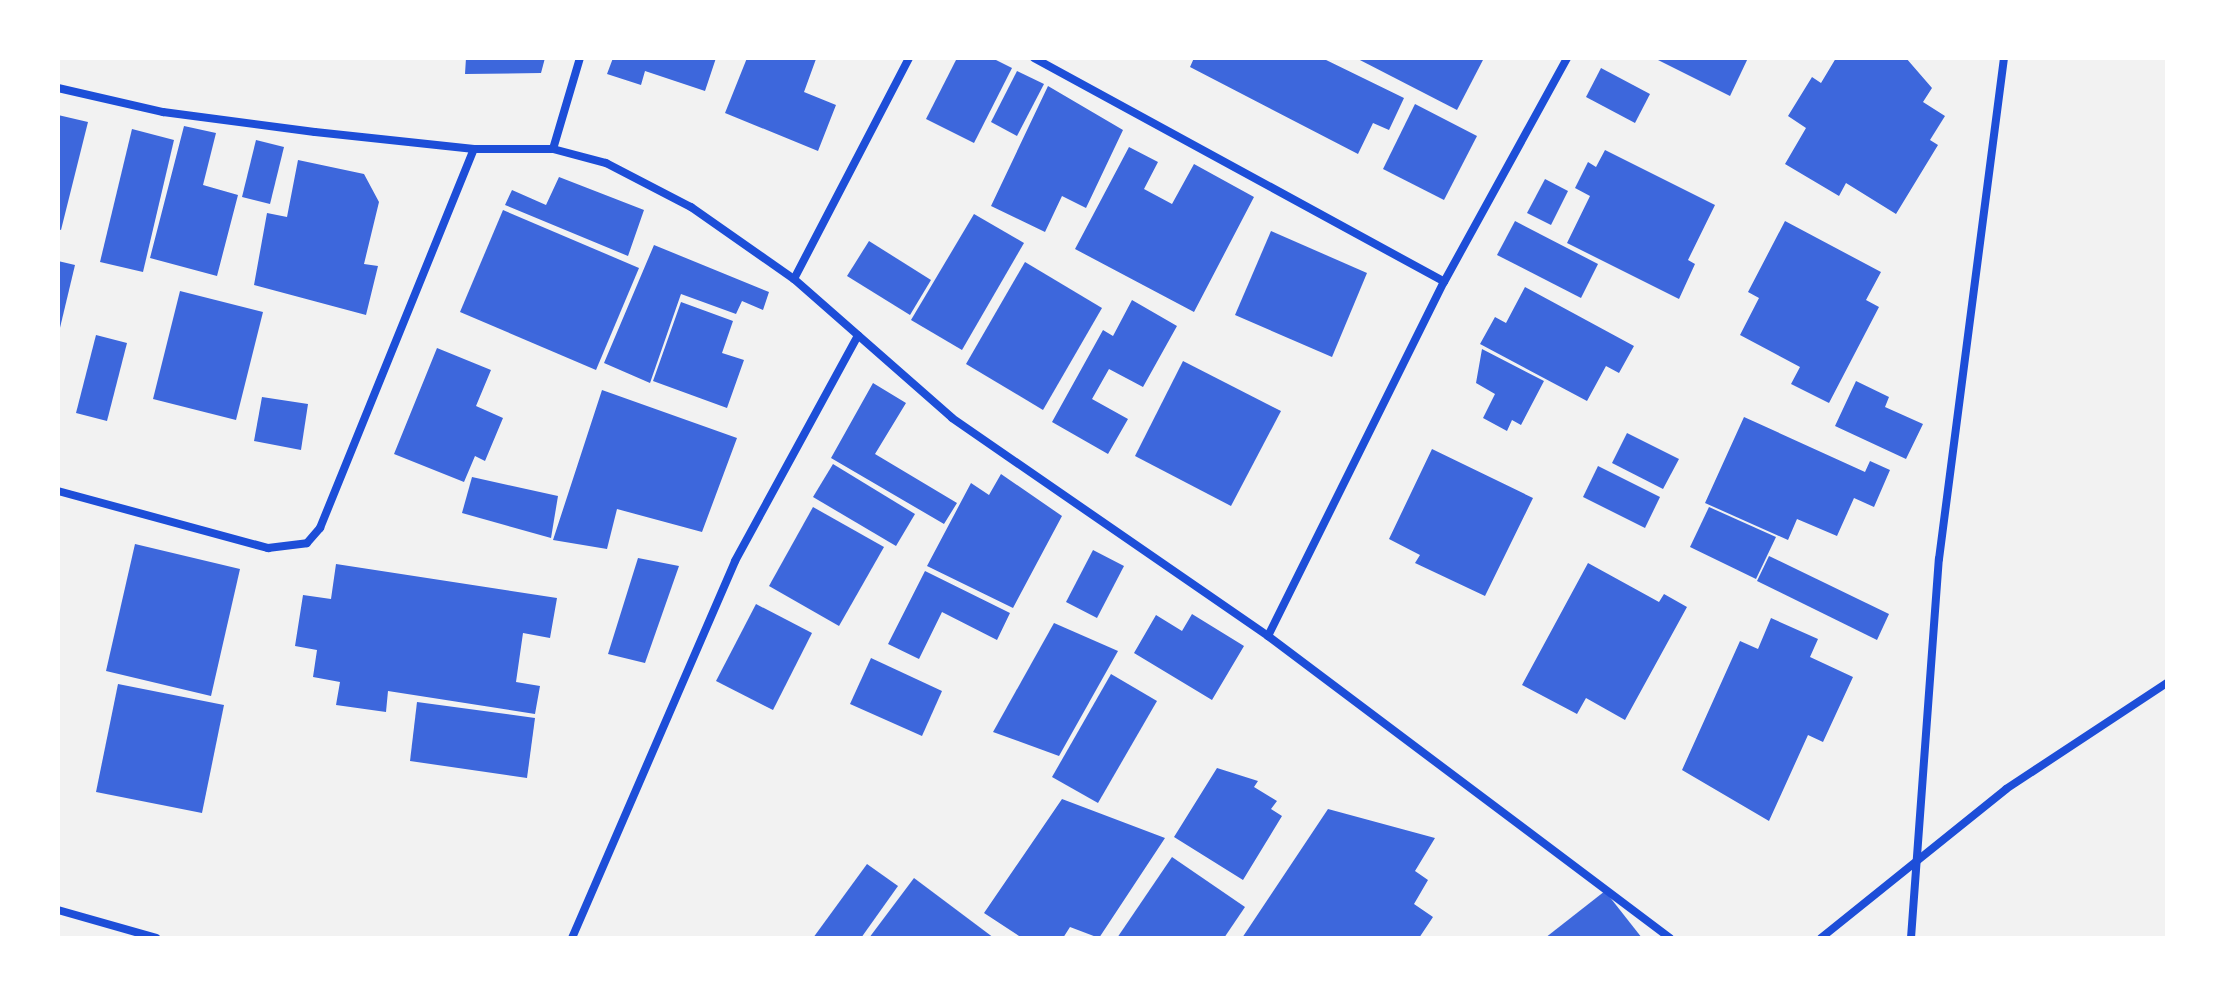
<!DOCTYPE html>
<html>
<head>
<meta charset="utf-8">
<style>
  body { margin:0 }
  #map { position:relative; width:2225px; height:996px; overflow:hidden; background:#f2f2f2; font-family:"PT Sans Narrow",sans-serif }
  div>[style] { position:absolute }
  .building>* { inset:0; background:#3d67dc }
  .minor>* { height:8px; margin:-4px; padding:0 4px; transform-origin:4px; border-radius:4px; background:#1d4ed8 }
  span { translate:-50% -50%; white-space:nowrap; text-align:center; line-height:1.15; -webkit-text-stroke:7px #fff; paint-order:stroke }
  .frame { position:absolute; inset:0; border:60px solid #fff; pointer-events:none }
</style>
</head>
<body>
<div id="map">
  <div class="building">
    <div style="clip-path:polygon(466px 58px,545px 58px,541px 73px,465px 74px)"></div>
    <div style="clip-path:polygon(613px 58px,716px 58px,705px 91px,645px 71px,641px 85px,607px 74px)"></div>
    <div style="clip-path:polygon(747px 58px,816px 59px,804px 92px,836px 105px,818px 151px,725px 113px)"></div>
    <div style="clip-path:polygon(957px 58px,992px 58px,1012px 68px,974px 143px,926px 119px)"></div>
    <div style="clip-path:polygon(1194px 58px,1322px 58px,1404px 98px,1389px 130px,1373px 123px,1358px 154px,1190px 67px)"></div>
    <div style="clip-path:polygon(1356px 58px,1484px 58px,1457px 110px)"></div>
    <div style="clip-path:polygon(1654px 58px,1748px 58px,1730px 96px)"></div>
    <div style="clip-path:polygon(1836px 58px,1906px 58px,1932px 88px,1923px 102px,1945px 116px,1930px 140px,1938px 145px,1896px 214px,1846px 183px,1839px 196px,1785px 164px,1806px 128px,1788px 116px,1812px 77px,1821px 83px)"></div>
    <div style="clip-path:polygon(1601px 68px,1650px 94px,1635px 123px,1586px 97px)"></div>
    <div style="clip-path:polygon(1017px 71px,1044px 84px,1017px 136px,991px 122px)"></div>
    <div style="clip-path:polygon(1048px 86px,1123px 130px,1086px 208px,1062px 196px,1045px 232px,991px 206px)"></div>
    <div style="clip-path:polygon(1415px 104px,1477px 136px,1444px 200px,1383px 169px)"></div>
    <div style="clip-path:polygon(58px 115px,88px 122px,61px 230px,58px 229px)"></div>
    <div style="clip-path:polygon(184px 126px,216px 133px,203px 185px,238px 195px,217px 276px,150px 258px)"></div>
    <div style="clip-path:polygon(132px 129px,174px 140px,143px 272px,100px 262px)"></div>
    <div style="clip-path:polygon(256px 140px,284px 147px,270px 204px,242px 197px)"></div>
    <div style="clip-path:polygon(1129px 147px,1158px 162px,1144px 189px,1172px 204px,1194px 164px,1254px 197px,1194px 312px,1075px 249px)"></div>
    <div style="clip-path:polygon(1605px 150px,1715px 205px,1688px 260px,1695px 264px,1679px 299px,1567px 243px,1590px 196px,1575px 188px,1588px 162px,1596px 167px)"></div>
    <div style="clip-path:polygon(298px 160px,364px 174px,379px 202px,364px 264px,378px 266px,366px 315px,254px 285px,267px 213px,287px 217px)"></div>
    <div style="clip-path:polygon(559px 177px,644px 210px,628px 256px,505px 205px,512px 190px,546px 205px)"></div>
    <div style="clip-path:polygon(1545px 179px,1568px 191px,1551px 225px,1527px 213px)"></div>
    <div style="clip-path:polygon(503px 210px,639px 268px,596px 370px,460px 312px)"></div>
    <div style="clip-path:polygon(974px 214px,1024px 243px,962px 350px,911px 320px)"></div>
    <div style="clip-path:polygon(1515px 221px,1598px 264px,1581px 298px,1497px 255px)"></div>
    <div style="clip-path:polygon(1785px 221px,1881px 272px,1866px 300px,1879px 307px,1829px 403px,1791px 384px,1800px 367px,1740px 335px,1759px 298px,1748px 292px)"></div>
    <div style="clip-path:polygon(1271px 231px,1367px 273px,1332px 357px,1235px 315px)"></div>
    <div style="clip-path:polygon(869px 241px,931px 280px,910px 315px,847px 276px)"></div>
    <div style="clip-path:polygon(654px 245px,769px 292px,763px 310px,742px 301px,736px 314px,681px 294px,650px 383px,604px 363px)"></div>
    <div style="clip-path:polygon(58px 261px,75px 265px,59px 332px,58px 331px)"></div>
    <div style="clip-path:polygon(1025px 262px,1102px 308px,1043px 410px,966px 364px)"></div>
    <div style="clip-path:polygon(1525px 287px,1634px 346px,1619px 373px,1606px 366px,1587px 401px,1480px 344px,1495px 317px,1506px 323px)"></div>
    <div style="clip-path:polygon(180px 291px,263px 312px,236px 420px,153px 399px)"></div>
    <div style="clip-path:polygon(1132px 300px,1177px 326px,1143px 387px,1109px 369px,1092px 399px,1128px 419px,1108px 454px,1052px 422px,1103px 330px,1113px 336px)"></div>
    <div style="clip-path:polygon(681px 302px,733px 321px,722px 353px,744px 360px,727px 408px,653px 381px)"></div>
    <div style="clip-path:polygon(96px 335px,127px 343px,107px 421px,76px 413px)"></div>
    <div style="clip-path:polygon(437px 348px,491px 370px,476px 406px,503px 418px,485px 461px,475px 456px,464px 482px,394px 454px)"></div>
    <div style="clip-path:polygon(1482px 349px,1544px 381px,1521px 425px,1512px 420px,1507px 431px,1483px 418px,1495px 394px,1476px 383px)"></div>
    <div style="clip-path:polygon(1183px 361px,1281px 411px,1231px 506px,1135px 456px)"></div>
    <div style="clip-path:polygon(1856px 381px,1889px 397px,1885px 407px,1923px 424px,1906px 459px,1835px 426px)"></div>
    <div style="clip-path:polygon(873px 383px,906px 403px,875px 454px,957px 503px,944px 524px,831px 458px)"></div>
    <div style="clip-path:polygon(602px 390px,737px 438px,702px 532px,617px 509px,607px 549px,553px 540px)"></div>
    <div style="clip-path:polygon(262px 397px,308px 404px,301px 450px,254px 441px)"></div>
    <div style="clip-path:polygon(1744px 417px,1865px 472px,1870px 461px,1890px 470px,1874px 507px,1854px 498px,1837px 536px,1797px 519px,1788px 540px,1705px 503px)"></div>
    <div style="clip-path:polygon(1627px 433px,1679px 459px,1663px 489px,1612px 463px)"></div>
    <div style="clip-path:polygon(1432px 449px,1533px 498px,1485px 596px,1415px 563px,1420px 555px,1389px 539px)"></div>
    <div style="clip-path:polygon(833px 464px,915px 514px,896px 546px,813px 497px)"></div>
    <div style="clip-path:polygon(1598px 466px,1660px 497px,1645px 528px,1583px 497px)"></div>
    <div style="clip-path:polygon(1001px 474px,1062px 516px,1013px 608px,927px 566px,971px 483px,989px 495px)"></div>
    <div style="clip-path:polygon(472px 477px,558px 496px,551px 538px,462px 513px)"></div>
    <div style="clip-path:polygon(813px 507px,884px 547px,839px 626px,769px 586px)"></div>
    <div style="clip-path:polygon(1709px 507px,1776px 537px,1756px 579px,1690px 547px)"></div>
    <div style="clip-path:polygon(135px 544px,240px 569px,211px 696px,106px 671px)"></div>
    <div style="clip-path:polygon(1093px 550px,1124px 566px,1097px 618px,1066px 602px)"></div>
    <div style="clip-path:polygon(1769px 556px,1889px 614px,1877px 640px,1757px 581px)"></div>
    <div style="clip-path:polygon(638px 558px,679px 566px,645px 663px,608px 654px)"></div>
    <div style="clip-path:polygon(1588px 563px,1659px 602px,1664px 594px,1687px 607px,1625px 720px,1586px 698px,1577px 714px,1522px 685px)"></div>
    <div style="clip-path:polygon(336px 564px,557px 598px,550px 638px,523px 633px,516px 682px,540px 686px,535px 714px,388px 691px,386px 712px,336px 705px,340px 682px,313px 677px,317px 650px,295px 646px,303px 595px,331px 599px)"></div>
    <div style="clip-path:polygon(925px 571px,1010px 613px,997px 640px,942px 612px,919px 659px,888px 644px)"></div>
    <div style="clip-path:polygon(756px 604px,812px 633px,773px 710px,716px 681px)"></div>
    <div style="clip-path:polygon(1192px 614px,1244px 646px,1212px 700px,1134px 653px,1156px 615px,1182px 631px)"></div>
    <div style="clip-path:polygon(1771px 618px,1818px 639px,1810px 657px,1853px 677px,1823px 742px,1808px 735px,1769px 821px,1682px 770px,1740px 641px,1758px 649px)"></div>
    <div style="clip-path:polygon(1054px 623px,1118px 651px,1059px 756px,993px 732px)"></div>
    <div style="clip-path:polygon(871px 658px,942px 691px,922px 736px,850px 704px)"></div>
    <div style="clip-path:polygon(1111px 674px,1157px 701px,1098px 803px,1052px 777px)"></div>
    <div style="clip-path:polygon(118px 684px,224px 705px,202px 813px,96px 792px)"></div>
    <div style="clip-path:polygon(417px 702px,535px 718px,527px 778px,410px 761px)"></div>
    <div style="clip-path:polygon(1217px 768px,1258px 781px,1254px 787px,1277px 801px,1271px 809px,1282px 816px,1243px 880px,1174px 837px)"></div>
    <div style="clip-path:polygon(1062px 799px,1165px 838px,1099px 938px,1070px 927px,1063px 938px,1022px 938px,984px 913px)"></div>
    <div style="clip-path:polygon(1328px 809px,1435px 838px,1415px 871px,1428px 880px,1414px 904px,1433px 917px,1419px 938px,1242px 938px)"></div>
    <div style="clip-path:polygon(1172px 857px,1245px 907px,1224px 938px,1117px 938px)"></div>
    <div style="clip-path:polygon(867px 864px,898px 886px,861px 938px,813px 938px)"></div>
    <div style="clip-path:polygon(914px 878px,994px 938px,869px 938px)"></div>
    <div style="clip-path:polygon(1605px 891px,1642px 938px,1545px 938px)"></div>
  </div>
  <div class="minor">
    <div style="left:1034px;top:58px;width:467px;rotate:28.6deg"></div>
    <div style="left:58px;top:88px;width:108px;rotate:12.9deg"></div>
    <div style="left:163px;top:112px;width:153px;rotate:7.5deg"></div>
    <div style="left:315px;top:132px;width:160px;rotate:6.1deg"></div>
    <div style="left:474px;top:149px;width:79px"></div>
    <div style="left:553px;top:149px;width:55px;rotate:14.8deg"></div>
    <div style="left:606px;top:163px;width:96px;rotate:27.4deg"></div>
    <div style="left:691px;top:207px;width:126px;rotate:35deg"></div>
    <div style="left:794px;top:279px;width:210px;rotate:41.3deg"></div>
    <div style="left:952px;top:418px;width:384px;rotate:34.6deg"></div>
    <div style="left:1268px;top:636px;width:503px;rotate:36.92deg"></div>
    <div style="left:553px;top:149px;width:95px;rotate:-73.5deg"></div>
    <div style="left:794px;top:279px;width:249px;rotate:-62.5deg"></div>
    <div style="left:58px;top:491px;width:218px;rotate:15.2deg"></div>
    <div style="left:268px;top:548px;width:39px;rotate:-7deg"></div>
    <div style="left:307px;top:543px;width:20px;rotate:-49deg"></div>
    <div style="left:320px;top:528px;width:409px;rotate:-67.9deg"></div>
    <div style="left:1268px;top:636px;width:395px;rotate:-63.6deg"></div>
    <div style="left:1444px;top:282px;width:256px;rotate:-61.2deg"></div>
    <div style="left:58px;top:910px;width:102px;rotate:15.9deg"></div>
    <div style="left:572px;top:938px;width:411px;rotate:-66.6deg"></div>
    <div style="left:735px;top:561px;width:257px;rotate:-61.4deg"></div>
    <div style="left:1821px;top:938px;width:238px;rotate:-38.8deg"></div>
    <div style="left:2006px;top:789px;width:193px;rotate:-33.4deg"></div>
    <div style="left:1911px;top:938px;width:380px;rotate:-85.8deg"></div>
    <div style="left:1939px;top:559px;width:505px;rotate:-82.61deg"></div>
  </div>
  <div class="frame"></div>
</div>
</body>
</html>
